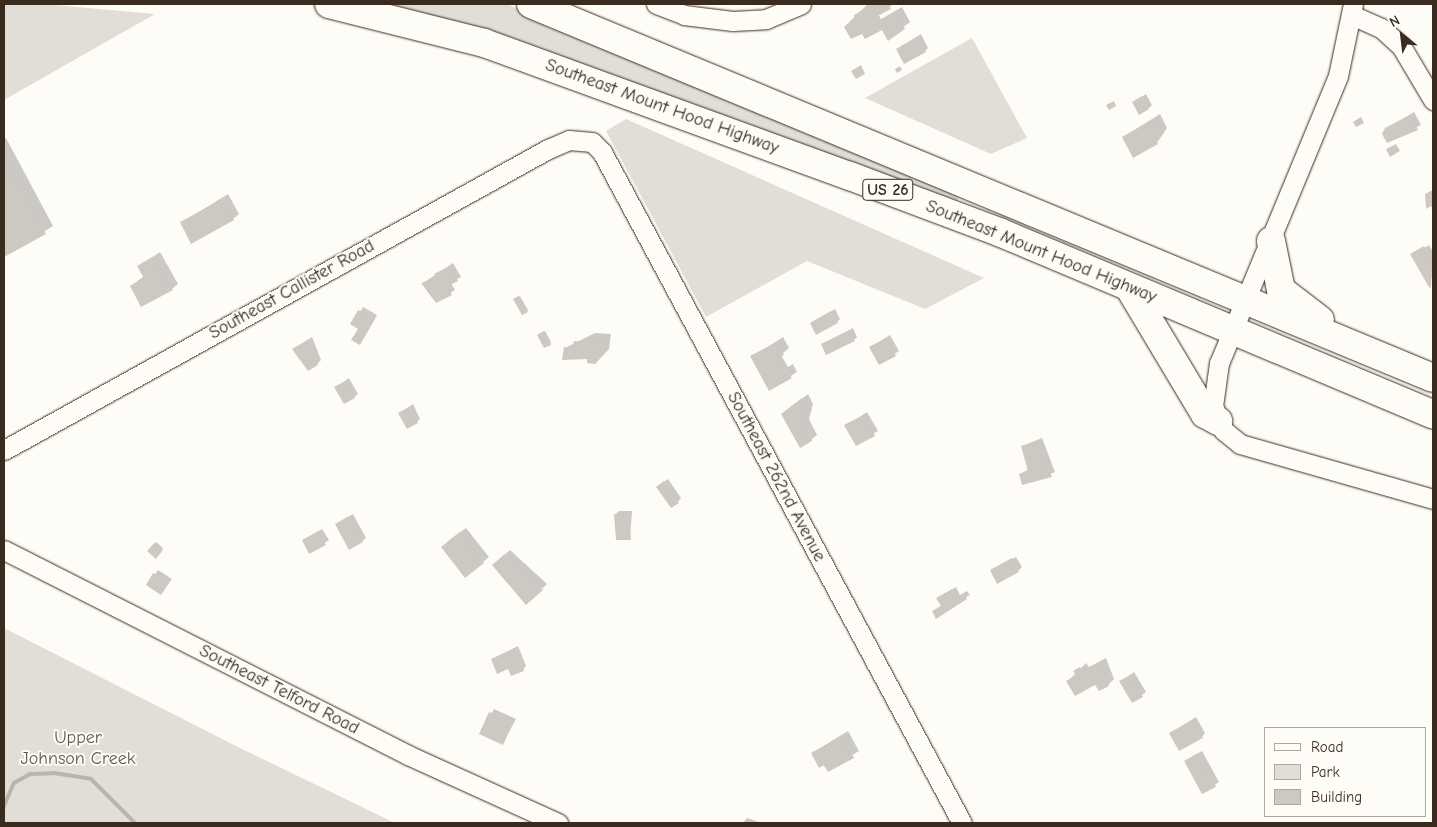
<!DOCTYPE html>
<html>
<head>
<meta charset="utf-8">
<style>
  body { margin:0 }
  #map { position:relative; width:1437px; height:827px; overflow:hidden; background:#fdfcf7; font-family:"Comic Neue",sans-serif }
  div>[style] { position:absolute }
  .green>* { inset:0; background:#e1ded7 }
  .shadow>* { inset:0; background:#0003 }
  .stream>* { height:4px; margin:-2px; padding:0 2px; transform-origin:2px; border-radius:2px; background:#bbb4ad }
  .building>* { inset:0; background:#cdc8c2 }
  .roads { filter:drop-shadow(0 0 1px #3b2a1e) drop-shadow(0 0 1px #3b2a1e) }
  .minor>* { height:19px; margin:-9.5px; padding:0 9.5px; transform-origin:9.5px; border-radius:9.5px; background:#fdfcf7 }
  .highway>* { height:28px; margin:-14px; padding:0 14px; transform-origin:14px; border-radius:14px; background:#fdfcf7 }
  span { translate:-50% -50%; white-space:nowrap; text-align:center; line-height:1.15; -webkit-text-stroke:4px #fdfcf7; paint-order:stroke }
  .shield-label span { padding:1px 4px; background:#fdfcf7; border:1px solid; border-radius:4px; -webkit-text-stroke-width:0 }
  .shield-label { font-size:16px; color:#3b2a1e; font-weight:700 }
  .street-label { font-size:18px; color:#3b2a1e }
  .park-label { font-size:18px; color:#64574c }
  .frame { position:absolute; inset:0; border:5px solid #3b2a1e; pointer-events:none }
  .legend { position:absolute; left:1264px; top:727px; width:162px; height:90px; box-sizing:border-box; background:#fdfcf7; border:1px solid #afa8a0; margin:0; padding:6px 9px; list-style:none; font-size:15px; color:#3b2a1e }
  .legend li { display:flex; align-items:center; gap:10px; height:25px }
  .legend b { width:25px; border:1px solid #afa8a0 }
  .north { position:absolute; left:1377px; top:10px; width:50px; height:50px; -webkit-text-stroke:4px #fdfcf7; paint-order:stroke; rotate:331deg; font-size:14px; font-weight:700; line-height:20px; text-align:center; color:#3b2a1e }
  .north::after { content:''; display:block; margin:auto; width:18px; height:22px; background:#3b2a1e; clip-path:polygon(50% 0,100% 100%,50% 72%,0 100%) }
</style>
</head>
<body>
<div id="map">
  <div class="green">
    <div style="clip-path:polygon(4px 4px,44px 4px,155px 14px,4px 100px)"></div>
    <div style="clip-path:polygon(390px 4px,507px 4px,960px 194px,956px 205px,540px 48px)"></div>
    <div style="clip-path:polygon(972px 38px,1027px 138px,991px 154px,865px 98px)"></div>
    <div style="clip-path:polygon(626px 119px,984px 278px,925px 309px,807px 261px,706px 317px,606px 131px)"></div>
    <div style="clip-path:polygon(4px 628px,236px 746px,395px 823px,4px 823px)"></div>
  </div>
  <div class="shadow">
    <div style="clip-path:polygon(871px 4px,894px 4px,878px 14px,881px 19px,902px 7px,910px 22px,888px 39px,882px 28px,853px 16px)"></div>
    <div style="clip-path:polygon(921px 34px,928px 48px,925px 51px,897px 49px)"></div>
    <div style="clip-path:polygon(900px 66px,902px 70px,897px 73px,895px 69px)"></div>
    <div style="clip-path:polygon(1146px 94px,1152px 105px,1149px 108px,1133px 102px)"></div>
    <div style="clip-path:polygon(1414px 112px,1421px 125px,1388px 141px,1386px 129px)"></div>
    <div style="clip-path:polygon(1160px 114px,1167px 128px,1157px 143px,1123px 137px)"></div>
    <div style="clip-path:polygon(6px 138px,53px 226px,4px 256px,4px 139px)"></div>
    <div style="clip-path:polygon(228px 194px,239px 214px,233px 219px,181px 223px)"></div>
    <div style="clip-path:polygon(1429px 245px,1433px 252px,1431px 287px,1412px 255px)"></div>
    <div style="clip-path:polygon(160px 252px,178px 284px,172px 289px,131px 286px,144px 276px,139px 266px)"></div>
    <div style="clip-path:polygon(453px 263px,461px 277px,451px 283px,455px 290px,437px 301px,423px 283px)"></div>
    <div style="clip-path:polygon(520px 296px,528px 310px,527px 311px,516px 298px)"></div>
    <div style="clip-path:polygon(363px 307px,377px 315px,360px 344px,359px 328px,352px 324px)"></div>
    <div style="clip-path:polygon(835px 309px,840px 319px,837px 322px,811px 324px)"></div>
    <div style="clip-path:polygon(853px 328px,857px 337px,854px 340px,822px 344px)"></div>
    <div style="clip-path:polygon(545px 331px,551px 342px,550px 344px,540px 334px)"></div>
    <div style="clip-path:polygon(595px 333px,611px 334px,609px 349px,596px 363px,565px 348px)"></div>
    <div style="clip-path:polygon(890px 335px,899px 351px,879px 364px,871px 347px)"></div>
    <div style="clip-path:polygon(312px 337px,321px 360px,317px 364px,293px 349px)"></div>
    <div style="clip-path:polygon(783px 337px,789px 348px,781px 355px,788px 367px,793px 364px,797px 372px,770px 389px,752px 357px)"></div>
    <div style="clip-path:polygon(349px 378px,358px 394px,354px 397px,336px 387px)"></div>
    <div style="clip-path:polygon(808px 394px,813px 404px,809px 419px,817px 435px,811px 440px,782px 414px)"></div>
    <div style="clip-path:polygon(413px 404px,420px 419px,417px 422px,400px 413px)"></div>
    <div style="clip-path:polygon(867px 412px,878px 431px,856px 444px,846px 426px)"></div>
    <div style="clip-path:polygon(1042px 438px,1055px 472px,1023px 484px,1020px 474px,1029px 469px,1022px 446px)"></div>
    <div style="clip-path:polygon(668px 479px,681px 498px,678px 502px,661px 484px)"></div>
    <div style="clip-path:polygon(619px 511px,632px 511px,630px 538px,615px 515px)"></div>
    <div style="clip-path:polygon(353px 514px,366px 538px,362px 541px,336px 524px)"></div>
    <div style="clip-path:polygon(466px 528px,489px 557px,483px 562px,448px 541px)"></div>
    <div style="clip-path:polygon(322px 529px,329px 540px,309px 552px,303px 540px)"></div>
    <div style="clip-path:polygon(156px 542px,163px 548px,155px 557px,149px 551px)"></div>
    <div style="clip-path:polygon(510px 550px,547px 584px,542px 589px,499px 559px)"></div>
    <div style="clip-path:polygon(1016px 557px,1022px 567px,1018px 571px,991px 570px)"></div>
    <div style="clip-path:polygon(158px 570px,172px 579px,161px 593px,147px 585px)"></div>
    <div style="clip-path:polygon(956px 587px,960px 595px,967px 591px,970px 595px,934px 612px,942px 605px,938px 598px)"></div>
    <div style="clip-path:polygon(518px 646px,526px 666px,523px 670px,492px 659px)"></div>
    <div style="clip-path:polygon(1106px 658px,1114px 679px,1108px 685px,1068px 681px,1086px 663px,1089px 667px)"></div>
    <div style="clip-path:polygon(1134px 672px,1146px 692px,1133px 702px,1121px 681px)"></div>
    <div style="clip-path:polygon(494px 709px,516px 719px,503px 743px,481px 733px)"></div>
    <div style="clip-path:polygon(1196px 717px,1205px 733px,1202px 737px,1170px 733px)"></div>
    <div style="clip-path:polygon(848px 731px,859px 751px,828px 770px,812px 753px)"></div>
    <div style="clip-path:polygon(1202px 751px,1219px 782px,1203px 793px,1185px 761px)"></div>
    <div style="clip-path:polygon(747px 818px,759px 822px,758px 823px,743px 823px)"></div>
  </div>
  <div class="stream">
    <div style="left:4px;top:806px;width:25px;rotate:-67deg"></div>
    <div style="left:14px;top:783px;width:18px;rotate:-29deg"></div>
    <div style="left:30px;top:774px;width:24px;rotate:-2deg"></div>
    <div style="left:54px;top:773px;width:37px;rotate:9deg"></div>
    <div style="left:91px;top:779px;width:62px;rotate:45deg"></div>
  </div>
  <div class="building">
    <div style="clip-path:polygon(868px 4px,888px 4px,891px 9px,872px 19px,875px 23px,896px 12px,905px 29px,888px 41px,882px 30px,865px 39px,862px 34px,851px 39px,844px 27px)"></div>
    <div style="clip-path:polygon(917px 37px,926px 52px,904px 64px,896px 49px)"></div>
    <div style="clip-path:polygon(861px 65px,865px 74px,856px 79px,851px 71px)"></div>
    <div style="clip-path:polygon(1142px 96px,1149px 109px,1139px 115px,1132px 102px)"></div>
    <div style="clip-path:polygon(1114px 101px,1116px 106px,1109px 110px,1106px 105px)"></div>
    <div style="clip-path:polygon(1410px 115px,1418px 130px,1387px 143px,1382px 134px,1385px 128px)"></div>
    <div style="clip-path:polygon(1361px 117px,1364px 123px,1356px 127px,1353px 122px)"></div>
    <div style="clip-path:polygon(1154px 119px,1163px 134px,1154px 139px,1158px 144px,1133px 158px,1122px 137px)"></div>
    <div style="clip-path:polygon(1396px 144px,1400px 151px,1390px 157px,1386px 149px)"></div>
    <div style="clip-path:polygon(4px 156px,46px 234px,4px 257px)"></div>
    <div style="clip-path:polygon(1433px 190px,1433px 210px,1431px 206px,1426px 209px,1425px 194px)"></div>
    <div style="clip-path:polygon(223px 199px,234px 220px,191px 244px,180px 222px)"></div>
    <div style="clip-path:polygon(1424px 246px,1433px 262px,1430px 289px,1410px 254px)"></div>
    <div style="clip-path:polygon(154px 256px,173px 290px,141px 307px,130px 286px,144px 278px,137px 266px)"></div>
    <div style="clip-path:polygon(450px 266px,458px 281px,448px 286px,452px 295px,436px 303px,421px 283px,437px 278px,434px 274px)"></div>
    <div style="clip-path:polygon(519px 296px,528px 312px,522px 315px,513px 299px)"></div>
    <div style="clip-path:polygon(358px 310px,375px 319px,360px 345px,351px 340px,358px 329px,350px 324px)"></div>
    <div style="clip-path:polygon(831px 311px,838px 323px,816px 335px,810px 323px)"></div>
    <div style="clip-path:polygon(850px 330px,855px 341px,826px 355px,821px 344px)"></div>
    <div style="clip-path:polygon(544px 331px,551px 345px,544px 348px,537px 335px)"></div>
    <div style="clip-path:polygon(588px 338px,606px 339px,604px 355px,597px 355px,596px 364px,587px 363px,587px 359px,562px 360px,564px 347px,573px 348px,574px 341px,588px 343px)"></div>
    <div style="clip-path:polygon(886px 338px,896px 356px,879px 365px,869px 347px)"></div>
    <div style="clip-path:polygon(308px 340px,318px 365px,308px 371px,292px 349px)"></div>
    <div style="clip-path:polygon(777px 342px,784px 355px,775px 360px,792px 378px,769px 391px,750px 356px)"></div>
    <div style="clip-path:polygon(346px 381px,355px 398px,344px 404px,334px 387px)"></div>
    <div style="clip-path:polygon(802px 398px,809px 411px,804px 413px,808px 422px,804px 424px,812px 441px,800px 448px,781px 414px)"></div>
    <div style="clip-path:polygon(409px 407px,418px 423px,407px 429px,398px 413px)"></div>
    <div style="clip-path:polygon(864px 415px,875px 436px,856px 446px,844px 425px)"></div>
    <div style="clip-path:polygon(1039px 441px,1052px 477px,1022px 485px,1019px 474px,1028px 471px,1021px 446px)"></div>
    <div style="clip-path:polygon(664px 481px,679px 503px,671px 508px,656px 487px)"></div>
    <div style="clip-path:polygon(614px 514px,629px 514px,631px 540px,616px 540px)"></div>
    <div style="clip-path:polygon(349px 516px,363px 542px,349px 550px,335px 524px)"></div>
    <div style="clip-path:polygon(319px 531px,326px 545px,309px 554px,302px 540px)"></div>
    <div style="clip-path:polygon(460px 532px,484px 563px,465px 578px,441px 547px)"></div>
    <div style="clip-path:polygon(154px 543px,163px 550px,156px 559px,147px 551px)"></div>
    <div style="clip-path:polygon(504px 555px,543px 590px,526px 605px,492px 565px)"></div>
    <div style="clip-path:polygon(1012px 558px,1019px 572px,997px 584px,990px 570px)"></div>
    <div style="clip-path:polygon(153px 573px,169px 583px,161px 595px,146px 585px)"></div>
    <div style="clip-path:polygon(952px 589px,956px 597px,964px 593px,967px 599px,936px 619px,932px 611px,941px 606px,936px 598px)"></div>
    <div style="clip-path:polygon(514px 649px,524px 671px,511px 676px,508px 669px,497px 674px,491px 659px)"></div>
    <div style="clip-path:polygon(1100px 662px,1109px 686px,1099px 691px,1095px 685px,1075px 696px,1066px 681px,1076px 675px,1073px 671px,1080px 667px,1083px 672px)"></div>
    <div style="clip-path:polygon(1131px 675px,1143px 697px,1132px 703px,1119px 681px)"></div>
    <div style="clip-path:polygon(489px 712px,513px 723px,503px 745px,479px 734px)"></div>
    <div style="clip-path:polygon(1193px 720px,1203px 738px,1179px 751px,1169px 733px)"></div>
    <div style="clip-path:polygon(842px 736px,854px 758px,828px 772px,824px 765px,819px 768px,811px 753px)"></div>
    <div style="clip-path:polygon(1198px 753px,1216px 787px,1202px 794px,1184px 761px)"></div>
  </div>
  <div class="roads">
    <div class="minor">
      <div style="left:656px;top:4px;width:30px;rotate:21deg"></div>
      <div style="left:684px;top:15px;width:49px;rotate:7deg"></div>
      <div style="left:733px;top:21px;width:33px;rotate:-3deg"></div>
      <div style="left:766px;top:19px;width:38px;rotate:-23deg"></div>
      <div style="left:1353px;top:4px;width:74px;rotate:101.8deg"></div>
      <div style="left:1338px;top:76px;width:311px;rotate:112.5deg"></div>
      <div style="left:1219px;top:363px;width:43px;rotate:97.9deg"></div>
      <div style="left:1213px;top:406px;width:26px;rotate:67deg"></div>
      <div style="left:1223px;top:430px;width:22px;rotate:39deg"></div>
      <div style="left:1240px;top:444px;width:201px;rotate:15.9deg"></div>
      <div style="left:1354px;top:16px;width:30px;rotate:24deg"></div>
      <div style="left:1381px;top:28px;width:27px;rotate:42deg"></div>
      <div style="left:1401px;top:46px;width:63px;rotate:59.3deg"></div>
      <div style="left:4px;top:450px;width:622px;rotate:-28.96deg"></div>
      <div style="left:548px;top:149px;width:23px;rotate:-23deg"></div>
      <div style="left:569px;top:140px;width:23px;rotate:5deg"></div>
      <div style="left:592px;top:142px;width:14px;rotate:45deg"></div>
      <div style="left:602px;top:152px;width:761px;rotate:61.79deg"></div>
      <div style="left:4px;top:550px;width:453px;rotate:26.9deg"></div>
      <div style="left:408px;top:755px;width:165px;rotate:24.4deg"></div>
    </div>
    <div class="highway">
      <div style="left:329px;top:4px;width:160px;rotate:14.1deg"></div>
      <div style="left:484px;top:43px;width:389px;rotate:20deg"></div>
      <div style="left:850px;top:176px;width:159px;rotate:20.6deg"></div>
      <div style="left:999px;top:232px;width:471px;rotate:22.8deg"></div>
      <div style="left:531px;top:4px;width:976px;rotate:22.52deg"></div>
      <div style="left:1271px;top:241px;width:50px;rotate:78.5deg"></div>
      <div style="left:1281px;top:290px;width:49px;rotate:37.6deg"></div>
      <div style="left:1129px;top:287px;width:148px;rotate:59.1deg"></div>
      <div style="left:1205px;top:414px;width:15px;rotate:28deg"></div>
    </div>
  </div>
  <div class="shield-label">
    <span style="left:888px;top:190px">US 26</span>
  </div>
  <div class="street-label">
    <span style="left:662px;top:107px;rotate:20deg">Southeast Mount Hood Highway</span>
    <span style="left:1041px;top:252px;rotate:22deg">Southeast Mount Hood Highway</span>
    <span style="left:292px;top:290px;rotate:-29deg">Southeast Callister Road</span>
    <span style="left:776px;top:477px;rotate:62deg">Southeast 262nd Avenue</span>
    <span style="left:279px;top:690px;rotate:27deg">Southeast Telford Road</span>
  </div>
  <div class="park-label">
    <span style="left:78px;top:749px">Upper<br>Johnson Creek</span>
  </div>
  <div class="frame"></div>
  <ul class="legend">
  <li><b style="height:6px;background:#fdfcf7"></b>Road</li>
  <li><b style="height:14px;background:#e1ded7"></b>Park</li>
  <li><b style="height:14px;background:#cdc8c2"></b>Building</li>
  </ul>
  <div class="north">N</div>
</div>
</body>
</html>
